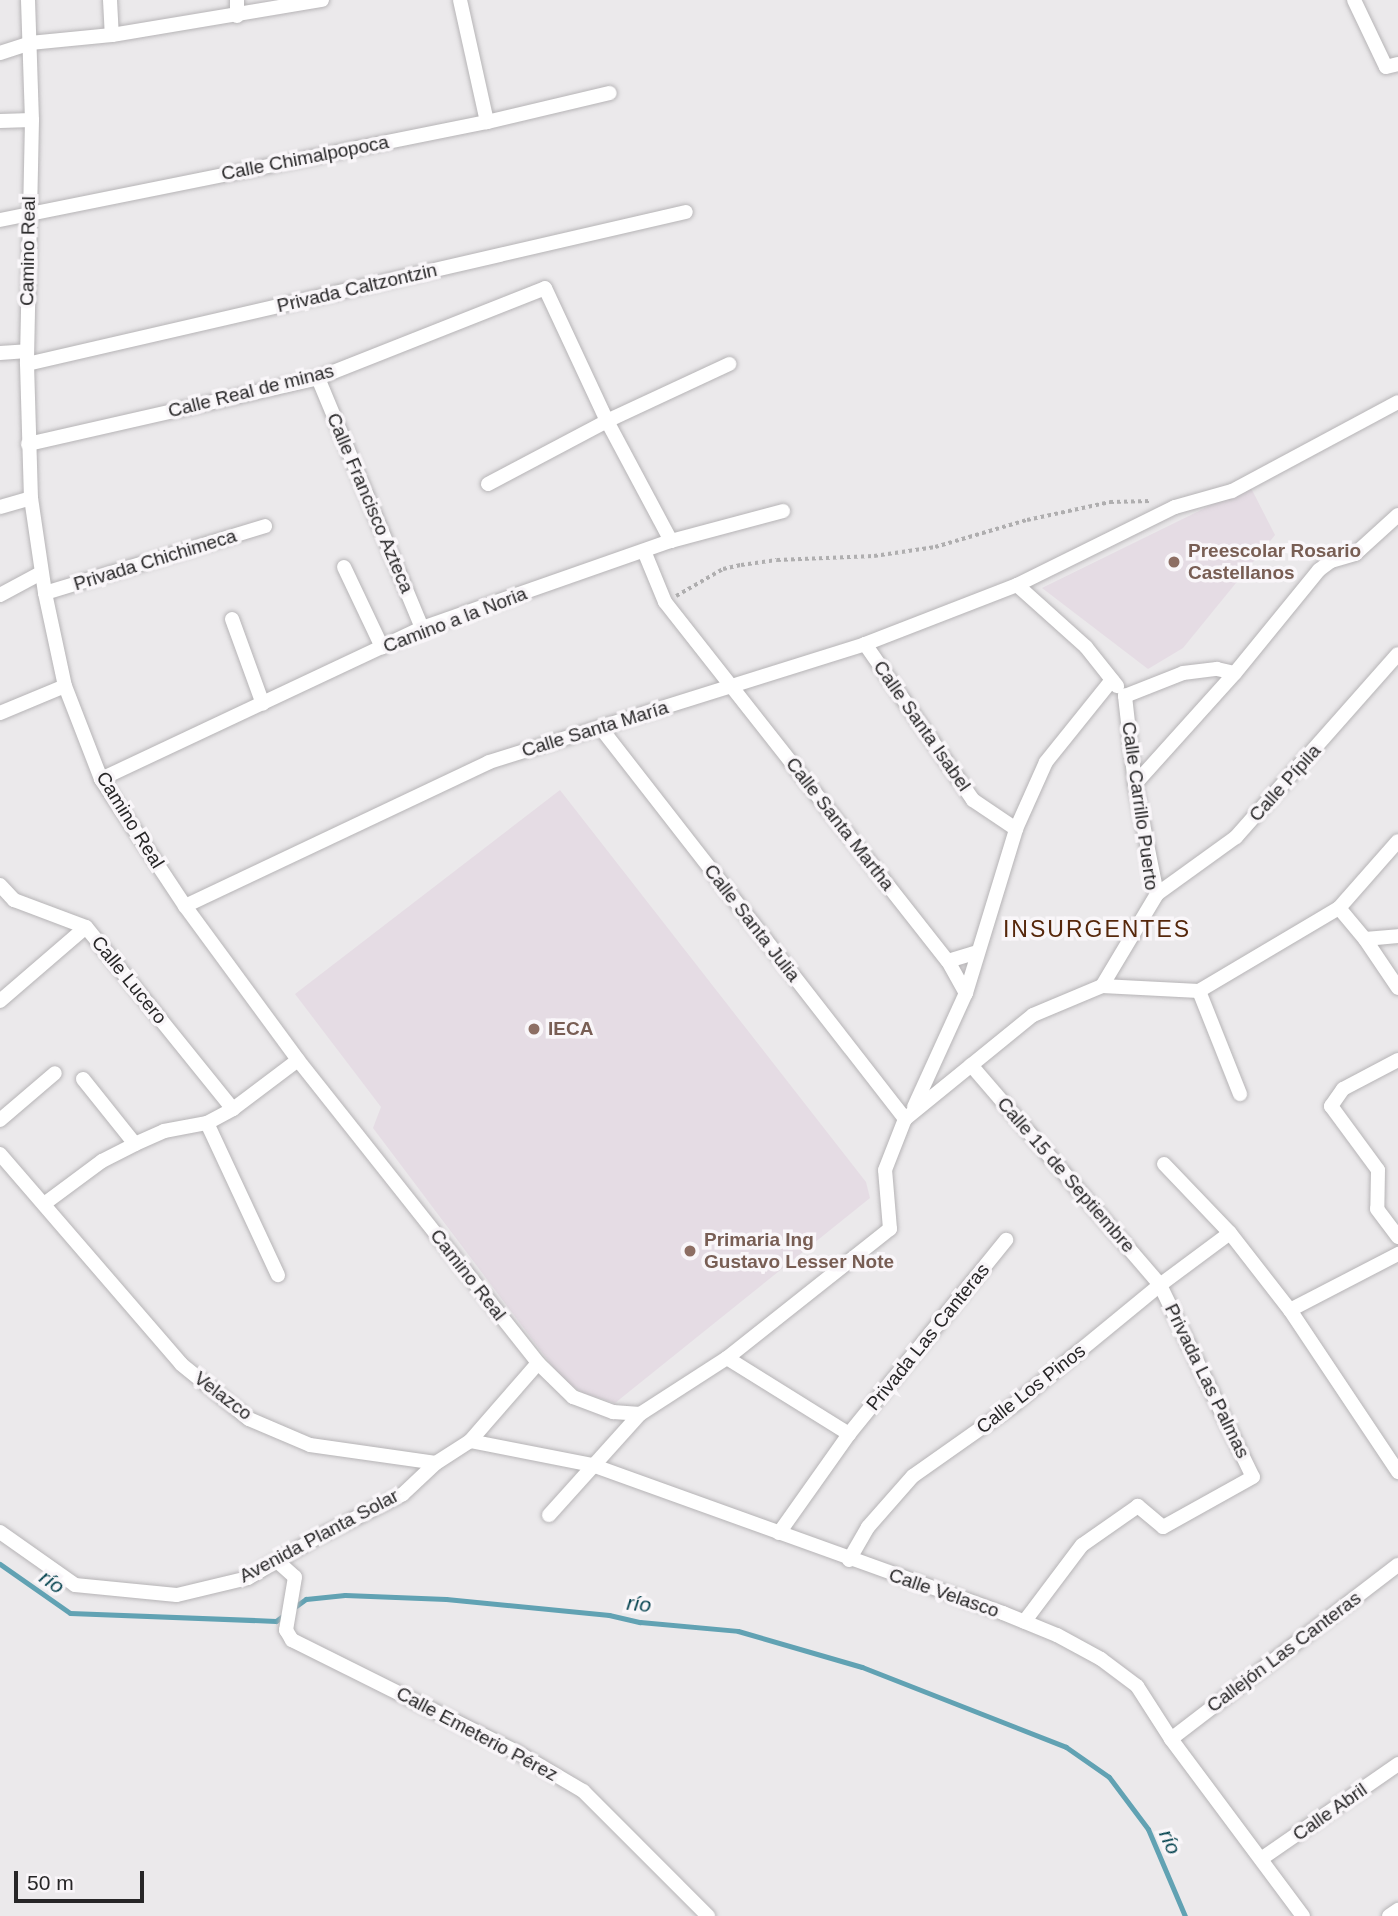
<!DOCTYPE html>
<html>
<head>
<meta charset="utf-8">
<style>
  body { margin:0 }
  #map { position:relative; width:1398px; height:1916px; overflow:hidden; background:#ebe9eb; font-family:Helvetica,sans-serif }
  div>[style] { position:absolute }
  .built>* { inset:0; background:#e5dce4 }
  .stream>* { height:5px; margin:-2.5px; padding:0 2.5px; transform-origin:2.5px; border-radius:2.5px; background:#61a2b3 }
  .path>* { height:3.5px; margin-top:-1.75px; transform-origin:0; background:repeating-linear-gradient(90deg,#afaeaf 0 3.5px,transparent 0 7px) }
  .roads { filter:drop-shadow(0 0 2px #b6b4b6) drop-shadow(0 0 2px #b6b4b6) }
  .street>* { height:14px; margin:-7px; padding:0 7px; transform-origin:7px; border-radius:7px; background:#fff }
  .dots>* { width:19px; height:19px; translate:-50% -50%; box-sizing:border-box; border:4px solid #f9f6f9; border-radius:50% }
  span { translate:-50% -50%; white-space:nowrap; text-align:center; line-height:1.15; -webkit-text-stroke:7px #f9f6f9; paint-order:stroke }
  .street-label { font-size:19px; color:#272627 }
  .education-label { font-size:19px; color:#785e54; font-weight:700 }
  .left { translate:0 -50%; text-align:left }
  .water-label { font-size:21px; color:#00404c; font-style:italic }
  .quarter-label { font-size:23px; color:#56270b; letter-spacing:2px }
  .scale { position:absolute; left:14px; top:1871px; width:130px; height:32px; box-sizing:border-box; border:4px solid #272627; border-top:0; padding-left:9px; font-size:21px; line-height:24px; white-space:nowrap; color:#272627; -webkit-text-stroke:5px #f9f6f9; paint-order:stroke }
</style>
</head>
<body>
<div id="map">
  <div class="built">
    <div style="clip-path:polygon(1250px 486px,1275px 535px,1183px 648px,1148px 669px,1042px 588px)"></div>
    <div style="clip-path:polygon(560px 790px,866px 1182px,870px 1198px,615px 1403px,583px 1393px,562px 1379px,373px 1128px,381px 1107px,295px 994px)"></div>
  </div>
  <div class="stream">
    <div style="left:0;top:1564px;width:85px;rotate:35deg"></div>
    <div style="left:70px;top:1613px;width:206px;rotate:2.2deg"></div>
    <div style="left:276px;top:1621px;width:10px;rotate:-37deg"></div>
    <div style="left:292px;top:1609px;width:17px;rotate:-36deg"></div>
    <div style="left:306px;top:1599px;width:39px;rotate:-6deg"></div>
    <div style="left:345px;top:1595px;width:101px;rotate:2.3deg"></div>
    <div style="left:446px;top:1599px;width:164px;rotate:5.6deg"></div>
    <div style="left:609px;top:1615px;width:32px;rotate:13deg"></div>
    <div style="left:640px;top:1622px;width:98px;rotate:5.2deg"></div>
    <div style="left:738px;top:1631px;width:129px;rotate:16.2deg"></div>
    <div style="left:862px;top:1667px;width:219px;rotate:21.4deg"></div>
    <div style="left:1066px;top:1747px;width:52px;rotate:34.9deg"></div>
    <div style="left:1109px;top:1777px;width:65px;rotate:53.1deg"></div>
    <div style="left:1148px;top:1829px;width:95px;rotate:67deg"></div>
  </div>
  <div class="path">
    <div style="left:676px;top:596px;width:54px;rotate:-29.9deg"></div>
    <div style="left:723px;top:569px;width:18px;rotate:-13deg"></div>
    <div style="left:741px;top:565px;width:36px;rotate:-8deg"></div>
    <div style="left:777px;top:560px;width:97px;rotate:-2.4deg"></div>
    <div style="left:874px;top:556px;width:62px;rotate:-8.4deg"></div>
    <div style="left:935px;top:547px;width:96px;rotate:-16.4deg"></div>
    <div style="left:1027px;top:520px;width:85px;rotate:-12.2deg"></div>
    <div style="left:1110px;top:502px;width:41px;rotate:-1.4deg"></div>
  </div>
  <div class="roads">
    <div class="street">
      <div style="left:28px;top:0;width:120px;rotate:88.1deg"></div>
      <div style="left:32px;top:120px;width:244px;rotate:91.2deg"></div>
      <div style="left:27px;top:364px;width:134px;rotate:88.3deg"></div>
      <div style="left:31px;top:498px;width:96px;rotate:81.6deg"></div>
      <div style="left:45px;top:593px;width:95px;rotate:77.9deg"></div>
      <div style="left:65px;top:686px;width:100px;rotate:68.8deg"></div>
      <div style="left:101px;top:779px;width:152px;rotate:56.5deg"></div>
      <div style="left:185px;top:906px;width:191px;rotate:53.7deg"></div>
      <div style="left:298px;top:1060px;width:387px;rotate:51.6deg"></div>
      <div style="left:538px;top:1363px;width:49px;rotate:44.2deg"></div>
      <div style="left:573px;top:1397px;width:43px;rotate:20.6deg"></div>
      <div style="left:613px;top:1412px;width:27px;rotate:4deg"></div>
      <div style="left:110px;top:0;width:35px;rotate:87deg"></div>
      <div style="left:237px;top:0;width:16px;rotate:90deg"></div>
      <div style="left:460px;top:0;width:125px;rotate:77.5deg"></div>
      <div style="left:1354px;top:0;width:74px;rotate:64.5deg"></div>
      <div style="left:1386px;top:67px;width:12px;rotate:-14deg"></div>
      <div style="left:0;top:53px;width:32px;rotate:-18deg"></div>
      <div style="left:30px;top:43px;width:82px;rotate:-5.6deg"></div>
      <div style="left:112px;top:35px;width:213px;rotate:-9.5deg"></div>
      <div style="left:0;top:121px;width:32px;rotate:-2deg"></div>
      <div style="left:0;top:220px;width:497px;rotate:-11.4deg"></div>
      <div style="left:487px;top:122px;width:126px;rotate:-13.3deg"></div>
      <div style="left:0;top:353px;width:27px;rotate:-4deg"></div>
      <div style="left:27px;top:364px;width:676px;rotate:-12.99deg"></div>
      <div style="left:318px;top:378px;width:271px;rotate:67.4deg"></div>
      <div style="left:28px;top:444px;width:297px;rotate:-12.8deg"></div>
      <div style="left:318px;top:378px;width:244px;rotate:-21.6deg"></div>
      <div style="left:545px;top:288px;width:147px;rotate:65deg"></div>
      <div style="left:607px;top:421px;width:136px;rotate:61.9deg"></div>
      <div style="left:488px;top:484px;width:135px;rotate:-27.9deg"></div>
      <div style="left:607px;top:421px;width:135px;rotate:-25deg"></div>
      <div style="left:0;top:507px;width:32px;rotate:-16deg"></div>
      <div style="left:644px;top:551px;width:55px;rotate:67.6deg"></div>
      <div style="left:665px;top:602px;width:457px;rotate:51.8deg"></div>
      <div style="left:948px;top:961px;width:37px;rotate:61deg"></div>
      <div style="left:344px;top:567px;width:89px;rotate:64.6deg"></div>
      <div style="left:1017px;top:585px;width:93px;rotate:41.9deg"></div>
      <div style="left:1086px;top:647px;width:50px;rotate:51.5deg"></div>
      <div style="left:45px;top:593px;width:230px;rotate:-16.9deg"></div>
      <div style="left:0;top:595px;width:47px;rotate:-28.2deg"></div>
      <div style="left:232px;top:619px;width:90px;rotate:70deg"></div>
      <div style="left:865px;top:644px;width:190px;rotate:55.3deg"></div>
      <div style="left:973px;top:800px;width:52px;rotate:34deg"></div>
      <div style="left:1125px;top:696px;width:62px;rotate:-21.6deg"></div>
      <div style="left:1183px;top:673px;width:34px;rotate:-7deg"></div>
      <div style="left:1217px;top:669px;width:18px;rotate:13deg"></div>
      <div style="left:0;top:713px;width:70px;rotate:-22.6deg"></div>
      <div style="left:600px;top:727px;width:497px;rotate:52.1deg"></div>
      <div style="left:101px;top:779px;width:355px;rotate:-25.2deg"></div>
      <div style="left:422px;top:628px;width:264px;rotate:-19.3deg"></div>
      <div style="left:671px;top:541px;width:116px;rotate:-15deg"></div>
      <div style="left:1135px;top:784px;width:149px;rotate:-48deg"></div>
      <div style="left:1235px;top:673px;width:133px;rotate:-50.8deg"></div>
      <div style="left:1319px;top:570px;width:15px;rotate:-37deg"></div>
      <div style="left:1331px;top:561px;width:25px;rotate:-16deg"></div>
      <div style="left:1355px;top:554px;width:58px;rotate:-42.2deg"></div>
      <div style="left:0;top:885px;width:21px;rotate:47deg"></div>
      <div style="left:14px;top:900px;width:77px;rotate:20.6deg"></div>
      <div style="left:86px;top:927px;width:234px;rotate:51.1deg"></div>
      <div style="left:1157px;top:894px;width:97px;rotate:-35.8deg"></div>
      <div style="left:1236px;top:837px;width:244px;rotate:-48.5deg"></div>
      <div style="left:185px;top:906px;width:336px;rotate:-25.3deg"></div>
      <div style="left:489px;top:762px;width:394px;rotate:-17.4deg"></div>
      <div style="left:865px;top:644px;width:163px;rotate:-21.2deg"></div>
      <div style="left:1017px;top:585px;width:176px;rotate:-26.3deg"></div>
      <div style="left:1175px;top:507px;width:59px;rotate:-15.7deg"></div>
      <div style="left:1232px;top:491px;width:188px;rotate:-28.2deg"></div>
      <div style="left:1339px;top:908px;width:40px;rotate:50deg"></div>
      <div style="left:1365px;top:939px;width:59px;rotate:56deg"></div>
      <div style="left:1365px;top:939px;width:33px;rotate:-5deg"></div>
      <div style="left:948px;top:961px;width:31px;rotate:-17deg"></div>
      <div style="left:1102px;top:986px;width:107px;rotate:-59.1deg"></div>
      <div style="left:1157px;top:894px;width:112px;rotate:-101.3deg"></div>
      <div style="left:1135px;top:784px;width:89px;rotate:-96.5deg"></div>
      <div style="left:1199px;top:991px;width:111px;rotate:68.3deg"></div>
      <div style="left:0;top:1001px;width:113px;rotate:-40.7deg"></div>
      <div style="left:1398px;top:1060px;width:62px;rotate:152.2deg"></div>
      <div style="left:1343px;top:1089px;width:21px;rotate:125deg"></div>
      <div style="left:1331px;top:1106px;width:79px;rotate:53.7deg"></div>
      <div style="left:1378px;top:1170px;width:39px;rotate:91deg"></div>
      <div style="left:1377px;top:1209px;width:35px;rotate:53deg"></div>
      <div style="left:971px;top:1065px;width:290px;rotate:49.3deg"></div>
      <div style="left:1160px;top:1285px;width:213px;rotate:64.2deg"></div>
      <div style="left:1253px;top:1477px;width:103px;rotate:150.9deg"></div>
      <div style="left:1163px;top:1527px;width:33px;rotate:-140deg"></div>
      <div style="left:1138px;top:1506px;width:68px;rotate:145.1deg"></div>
      <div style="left:1082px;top:1545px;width:96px;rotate:127deg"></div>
      <div style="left:83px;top:1079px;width:83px;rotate:51.3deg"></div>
      <div style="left:914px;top:1107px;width:125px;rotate:-65.5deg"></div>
      <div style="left:966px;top:993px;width:171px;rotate:-73deg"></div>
      <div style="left:1016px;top:829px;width:73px;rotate:-65.9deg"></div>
      <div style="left:1046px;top:762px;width:105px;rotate:-51.2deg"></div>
      <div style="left:0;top:1120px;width:72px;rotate:-40.5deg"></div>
      <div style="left:207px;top:1123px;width:168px;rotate:65deg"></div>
      <div style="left:0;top:1154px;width:277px;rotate:49.2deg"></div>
      <div style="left:181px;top:1364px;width:87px;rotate:39deg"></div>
      <div style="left:249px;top:1419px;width:66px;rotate:23.1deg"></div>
      <div style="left:310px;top:1445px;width:127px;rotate:8.1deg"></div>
      <div style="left:1164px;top:1164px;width:95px;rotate:46.3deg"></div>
      <div style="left:1230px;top:1233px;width:98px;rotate:52.1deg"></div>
      <div style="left:1290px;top:1310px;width:195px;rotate:56.3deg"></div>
      <div style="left:44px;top:1204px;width:72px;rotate:-36.6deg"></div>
      <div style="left:102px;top:1161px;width:37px;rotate:-27deg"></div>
      <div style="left:135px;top:1144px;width:32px;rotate:-24deg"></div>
      <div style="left:164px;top:1131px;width:44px;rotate:-10.5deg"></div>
      <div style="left:207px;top:1123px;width:30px;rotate:-28deg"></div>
      <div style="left:233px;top:1109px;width:81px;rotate:-37deg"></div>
      <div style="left:1290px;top:1310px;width:122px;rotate:-27.4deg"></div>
      <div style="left:727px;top:1358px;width:144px;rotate:31.9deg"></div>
      <div style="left:470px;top:1441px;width:124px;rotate:11.1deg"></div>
      <div style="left:592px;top:1465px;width:437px;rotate:19.8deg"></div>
      <div style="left:1003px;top:1613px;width:58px;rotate:22.2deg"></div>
      <div style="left:1057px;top:1635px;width:50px;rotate:28.6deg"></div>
      <div style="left:1101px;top:1659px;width:45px;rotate:36.9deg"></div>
      <div style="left:1137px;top:1686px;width:63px;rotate:57.3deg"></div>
      <div style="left:1171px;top:1739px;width:221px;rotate:53.3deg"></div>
      <div style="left:549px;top:1515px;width:136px;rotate:-48deg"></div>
      <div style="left:640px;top:1414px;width:103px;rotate:-32.8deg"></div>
      <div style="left:727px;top:1358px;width:208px;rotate:-38.4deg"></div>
      <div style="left:890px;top:1229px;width:59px;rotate:-94.8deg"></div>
      <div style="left:885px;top:1170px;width:55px;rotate:-68.6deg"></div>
      <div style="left:905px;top:1119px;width:165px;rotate:-39.1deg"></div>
      <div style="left:1033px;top:1015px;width:75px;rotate:-22.8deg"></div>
      <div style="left:1102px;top:986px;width:97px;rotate:3deg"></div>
      <div style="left:1199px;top:991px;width:163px;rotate:-30.7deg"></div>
      <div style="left:1339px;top:908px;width:89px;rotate:-48.6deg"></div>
      <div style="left:0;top:1532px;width:92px;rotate:35.2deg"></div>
      <div style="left:75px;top:1585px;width:102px;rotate:5.6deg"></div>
      <div style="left:177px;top:1595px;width:73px;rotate:-13.5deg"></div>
      <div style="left:248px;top:1578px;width:81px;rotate:-30.4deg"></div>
      <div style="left:318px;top:1537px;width:95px;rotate:-26.8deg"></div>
      <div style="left:403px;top:1494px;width:45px;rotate:-43.2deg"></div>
      <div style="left:436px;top:1463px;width:40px;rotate:-32.9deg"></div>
      <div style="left:470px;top:1441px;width:103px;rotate:-48.9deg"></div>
      <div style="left:779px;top:1533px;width:121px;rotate:-54.7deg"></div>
      <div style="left:849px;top:1434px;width:250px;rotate:-51deg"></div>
      <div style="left:849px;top:1560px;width:38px;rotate:-60deg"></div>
      <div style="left:868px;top:1527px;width:68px;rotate:-48.6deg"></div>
      <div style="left:913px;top:1476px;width:125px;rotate:-35.2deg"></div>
      <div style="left:1015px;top:1404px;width:188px;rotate:-39.4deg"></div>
      <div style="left:1160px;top:1285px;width:87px;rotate:-36.6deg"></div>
      <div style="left:277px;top:1561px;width:24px;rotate:42deg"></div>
      <div style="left:295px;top:1577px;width:54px;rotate:99.6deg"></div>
      <div style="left:286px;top:1630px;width:12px;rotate:59deg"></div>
      <div style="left:292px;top:1640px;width:251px;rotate:26.5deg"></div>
      <div style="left:517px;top:1752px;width:77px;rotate:30.6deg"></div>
      <div style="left:583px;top:1791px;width:177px;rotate:45deg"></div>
      <div style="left:1171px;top:1739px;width:286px;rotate:-37.5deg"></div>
      <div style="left:1261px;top:1859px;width:167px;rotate:-34.7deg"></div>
      <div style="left:1389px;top:1916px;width:11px;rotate:-34deg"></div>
    </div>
  </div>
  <div class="dots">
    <div style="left:1174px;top:562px;background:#8d6e63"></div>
    <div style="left:534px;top:1029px;background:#8d6e63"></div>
    <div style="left:690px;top:1251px;background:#8d6e63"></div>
  </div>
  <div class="street-label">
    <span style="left:305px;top:158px;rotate:-11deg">Calle Chimalpopoca</span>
    <span style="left:28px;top:251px;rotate:-89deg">Camino Real</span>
    <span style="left:357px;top:288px;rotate:-13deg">Privada Caltzontzin</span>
    <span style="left:251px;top:391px;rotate:-14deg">Calle Real de minas</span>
    <span style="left:370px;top:503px;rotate:67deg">Calle Francisco Azteca</span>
    <span style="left:155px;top:560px;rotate:-17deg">Privada Chichimeca</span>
    <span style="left:455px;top:620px;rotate:-21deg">Camino a la Noria</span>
    <span style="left:922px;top:726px;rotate:55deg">Calle Santa Isabel</span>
    <span style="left:595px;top:729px;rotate:-17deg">Calle Santa María</span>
    <span style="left:1285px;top:783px;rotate:-48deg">Calle Pípila</span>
    <span style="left:1140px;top:806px;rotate:82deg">Calle Carrillo Puerto</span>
    <span style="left:130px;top:820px;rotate:58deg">Camino Real</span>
    <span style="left:840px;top:824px;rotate:52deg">Calle Santa Martha</span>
    <span style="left:752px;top:923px;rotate:52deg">Calle Santa Julia</span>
    <span style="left:129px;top:980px;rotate:51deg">Calle Lucero</span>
    <span style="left:1066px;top:1175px;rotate:49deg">Calle 15 de Septiembre</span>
    <span style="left:468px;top:1275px;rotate:52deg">Camino Real</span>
    <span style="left:928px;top:1337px;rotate:-51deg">Privada Las Canteras</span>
    <span style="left:1207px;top:1381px;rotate:64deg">Privada Las Palmas</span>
    <span style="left:1031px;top:1389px;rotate:-38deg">Calle Los Pinos</span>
    <span style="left:223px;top:1396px;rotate:37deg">Velazco</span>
    <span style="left:319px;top:1536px;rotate:-28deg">Avenida Planta Solar</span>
    <span style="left:944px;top:1593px;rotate:19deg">Calle Velasco</span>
    <span style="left:1284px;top:1652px;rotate:-37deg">Callejón Las Canteras</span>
    <span style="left:477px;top:1734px;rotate:28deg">Calle Emeterio Pérez</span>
    <span style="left:1330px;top:1812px;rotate:-35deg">Calle Abril</span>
  </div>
  <div class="education-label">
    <span class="left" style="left:1188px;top:562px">Preescolar Rosario<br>Castellanos</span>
    <span class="left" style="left:548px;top:1029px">IECA</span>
    <span class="left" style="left:704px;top:1251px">Primaria Ing<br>Gustavo Lesser Note</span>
  </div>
  <div class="water-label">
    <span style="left:52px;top:1582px;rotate:35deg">río</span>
    <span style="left:639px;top:1604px;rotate:6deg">río</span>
    <span style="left:1170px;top:1842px;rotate:66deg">río</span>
  </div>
  <div class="quarter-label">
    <span style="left:1097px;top:929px">INSURGENTES</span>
  </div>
  <div class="scale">50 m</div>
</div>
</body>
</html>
